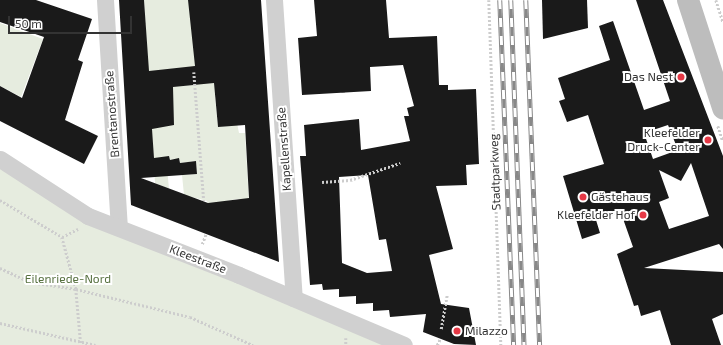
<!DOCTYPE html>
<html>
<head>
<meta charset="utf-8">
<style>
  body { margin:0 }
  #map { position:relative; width:723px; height:345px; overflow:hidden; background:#fff; font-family:"Exo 2",sans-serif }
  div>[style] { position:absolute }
  .green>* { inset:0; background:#e6ecdf }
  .building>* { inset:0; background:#1a1a1a }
  .path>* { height:2.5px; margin-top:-1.25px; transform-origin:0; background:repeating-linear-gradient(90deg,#cdcdcd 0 2px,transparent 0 4px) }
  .street>* { height:17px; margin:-8.5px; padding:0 8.5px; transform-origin:8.5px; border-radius:8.5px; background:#d0d0d0 }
  .secondary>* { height:22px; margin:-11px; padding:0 11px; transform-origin:11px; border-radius:11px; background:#bdbdbd }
  .rail>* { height:4.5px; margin-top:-2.25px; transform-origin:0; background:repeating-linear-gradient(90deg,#fff 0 9px,#888 0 18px); box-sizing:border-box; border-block:1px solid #888 }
  .dots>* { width:11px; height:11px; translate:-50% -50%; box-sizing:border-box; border:2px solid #fff; border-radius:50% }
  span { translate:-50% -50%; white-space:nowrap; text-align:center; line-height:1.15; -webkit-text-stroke:4px #fff; paint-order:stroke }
  .poi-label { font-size:12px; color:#333 }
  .right { translate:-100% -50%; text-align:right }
  .left { translate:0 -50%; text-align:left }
  .street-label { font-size:12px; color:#333 }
  .park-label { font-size:12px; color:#56703f }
  .scale { position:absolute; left:8px; top:16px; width:124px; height:18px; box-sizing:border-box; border:2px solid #333; border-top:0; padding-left:5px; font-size:12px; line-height:14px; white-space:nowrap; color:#333; -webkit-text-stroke:3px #fff; paint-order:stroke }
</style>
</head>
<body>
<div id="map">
  <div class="green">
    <div style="clip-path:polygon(144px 0,188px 0,222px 96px,215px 97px,218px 127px,237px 123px,239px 133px,245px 133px,249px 202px,237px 199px,208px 205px,207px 201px,184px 195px,182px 175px,197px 174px,196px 161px,180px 163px,179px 159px,170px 160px,169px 157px,166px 157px,169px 189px,155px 183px)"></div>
    <div style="clip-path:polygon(0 23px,43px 39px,21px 97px,0 86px)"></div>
    <div style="clip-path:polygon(0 159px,88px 216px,404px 345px,0 345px)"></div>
  </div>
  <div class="building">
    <div style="clip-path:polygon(0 0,36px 0,92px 19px,78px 60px,83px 62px,65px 120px,98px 136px,84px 164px,0 121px,0 86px,22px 98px,44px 37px,0 22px)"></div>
    <div style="clip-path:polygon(evenodd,119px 0,144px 0,149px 71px,195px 66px,188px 0,261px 0,279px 262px,131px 205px,119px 0,214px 83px,218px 127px,245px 125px,249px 198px,208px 203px,141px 178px,197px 174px,196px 161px,180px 163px,179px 158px,170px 160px,169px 156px,154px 158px,152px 129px,174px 125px,173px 87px,214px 83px)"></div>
    <div style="clip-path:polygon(evenodd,314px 0,386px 0,389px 38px,437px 36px,439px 85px,448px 85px,448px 90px,476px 89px,479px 164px,466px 165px,467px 185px,436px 186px,453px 249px,429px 255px,441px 304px,469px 308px,476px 345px,454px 344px,423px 332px,426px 314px,390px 317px,389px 310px,373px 311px,373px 303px,356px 304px,356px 296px,339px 297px,339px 289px,323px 290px,322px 284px,310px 285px,300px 156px,306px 156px,304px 125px,359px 119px,361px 150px,410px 141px,404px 116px,409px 116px,407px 108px,414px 106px,403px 65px,370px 67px,371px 91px,302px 95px,298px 38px,317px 36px,314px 0,368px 175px,379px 240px,386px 239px,392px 271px,367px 273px,342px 263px,339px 177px,368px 175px)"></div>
    <div style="clip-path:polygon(542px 0,587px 0,588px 28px,543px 39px)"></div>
    <div style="clip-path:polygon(evenodd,636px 0,663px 0,723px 156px,723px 249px,719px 244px,644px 268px,723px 272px,723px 314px,712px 319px,721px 345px,671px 345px,660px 310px,641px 316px,638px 305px,634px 306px,617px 254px,633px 247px,621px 213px,596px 220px,600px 233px,582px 239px,563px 176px,604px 164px,588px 115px,567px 122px,559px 101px,565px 99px,558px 78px,610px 60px,599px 26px,613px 21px,644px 110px,670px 101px,636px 0,668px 125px,678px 150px,653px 159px,644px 133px,668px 125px,636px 0,691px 163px,709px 216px,669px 229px,659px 202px,669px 198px,659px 170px,681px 181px,691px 163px)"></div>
  </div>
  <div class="path">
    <div style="left:489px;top:0;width:345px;rotate:88deg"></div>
    <div style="left:716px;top:0;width:23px;rotate:72deg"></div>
    <div style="left:194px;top:72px;width:129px;rotate:85.6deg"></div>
    <div style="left:718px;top:126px;width:16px;rotate:72deg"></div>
    <div style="left:322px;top:182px;width:28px;rotate:-4deg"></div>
    <div style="left:350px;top:180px;width:53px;rotate:-18.8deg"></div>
    <div style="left:0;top:200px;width:72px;rotate:30.8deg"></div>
    <div style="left:62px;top:237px;width:54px;rotate:74.9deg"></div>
    <div style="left:76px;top:289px;width:56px;rotate:84.9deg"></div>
    <div style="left:62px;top:237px;width:18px;rotate:-27deg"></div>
    <div style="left:202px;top:244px;width:11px;rotate:-68deg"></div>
    <div style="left:0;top:268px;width:33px;rotate:25deg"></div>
    <div style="left:30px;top:282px;width:47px;rotate:8.7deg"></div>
    <div style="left:76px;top:289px;width:117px;rotate:13.8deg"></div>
    <div style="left:190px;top:317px;width:69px;rotate:24deg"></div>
    <div style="left:0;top:323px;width:98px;rotate:13deg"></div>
    <div style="left:441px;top:329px;width:34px;rotate:-80deg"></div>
    <div style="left:346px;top:338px;width:7px;rotate:90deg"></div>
    <div style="left:437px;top:345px;width:7px;rotate:-63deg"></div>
  </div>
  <div class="street">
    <div style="left:105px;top:0;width:228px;rotate:86.5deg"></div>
    <div style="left:274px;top:0;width:299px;rotate:86.2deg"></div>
    <div style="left:0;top:159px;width:105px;rotate:32.9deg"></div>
    <div style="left:88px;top:216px;width:162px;rotate:21.3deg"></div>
    <div style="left:239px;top:275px;width:179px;rotate:23deg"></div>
  </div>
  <div class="secondary">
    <div style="left:688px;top:0;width:114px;rotate:72deg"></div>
  </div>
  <div class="rail">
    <div style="left:500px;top:0;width:345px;rotate:87.7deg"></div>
    <div style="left:511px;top:0;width:345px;rotate:87.8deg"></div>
    <div style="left:526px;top:0;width:345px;rotate:87.7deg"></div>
  </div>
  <div class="dots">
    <div style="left:681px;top:77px;background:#e63946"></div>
    <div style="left:708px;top:140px;background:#e63946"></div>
    <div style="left:583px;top:197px;background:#e63946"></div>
    <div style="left:643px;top:215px;background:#e63946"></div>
    <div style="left:457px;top:331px;background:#e63946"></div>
  </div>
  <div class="poi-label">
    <span class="right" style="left:673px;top:77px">Das Nest</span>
    <span class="right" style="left:700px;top:140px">Kleefelder<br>Druck-Center</span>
    <span class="left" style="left:591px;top:197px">Gästehaus</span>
    <span class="right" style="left:635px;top:215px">Kleefelder Hof</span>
    <span class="left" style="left:465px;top:331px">Milazzo</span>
  </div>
  <div class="street-label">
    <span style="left:112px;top:114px;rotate:-94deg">Brentanostraße</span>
    <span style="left:284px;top:149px;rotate:-94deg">Kapellenstraße</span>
    <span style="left:495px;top:172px;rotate:-92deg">Stadtparkweg</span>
    <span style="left:198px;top:259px;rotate:21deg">Kleestraße</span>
  </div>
  <div class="park-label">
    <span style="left:68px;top:279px">Eilenriede-Nord</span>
  </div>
  <div class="scale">50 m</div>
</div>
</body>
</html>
